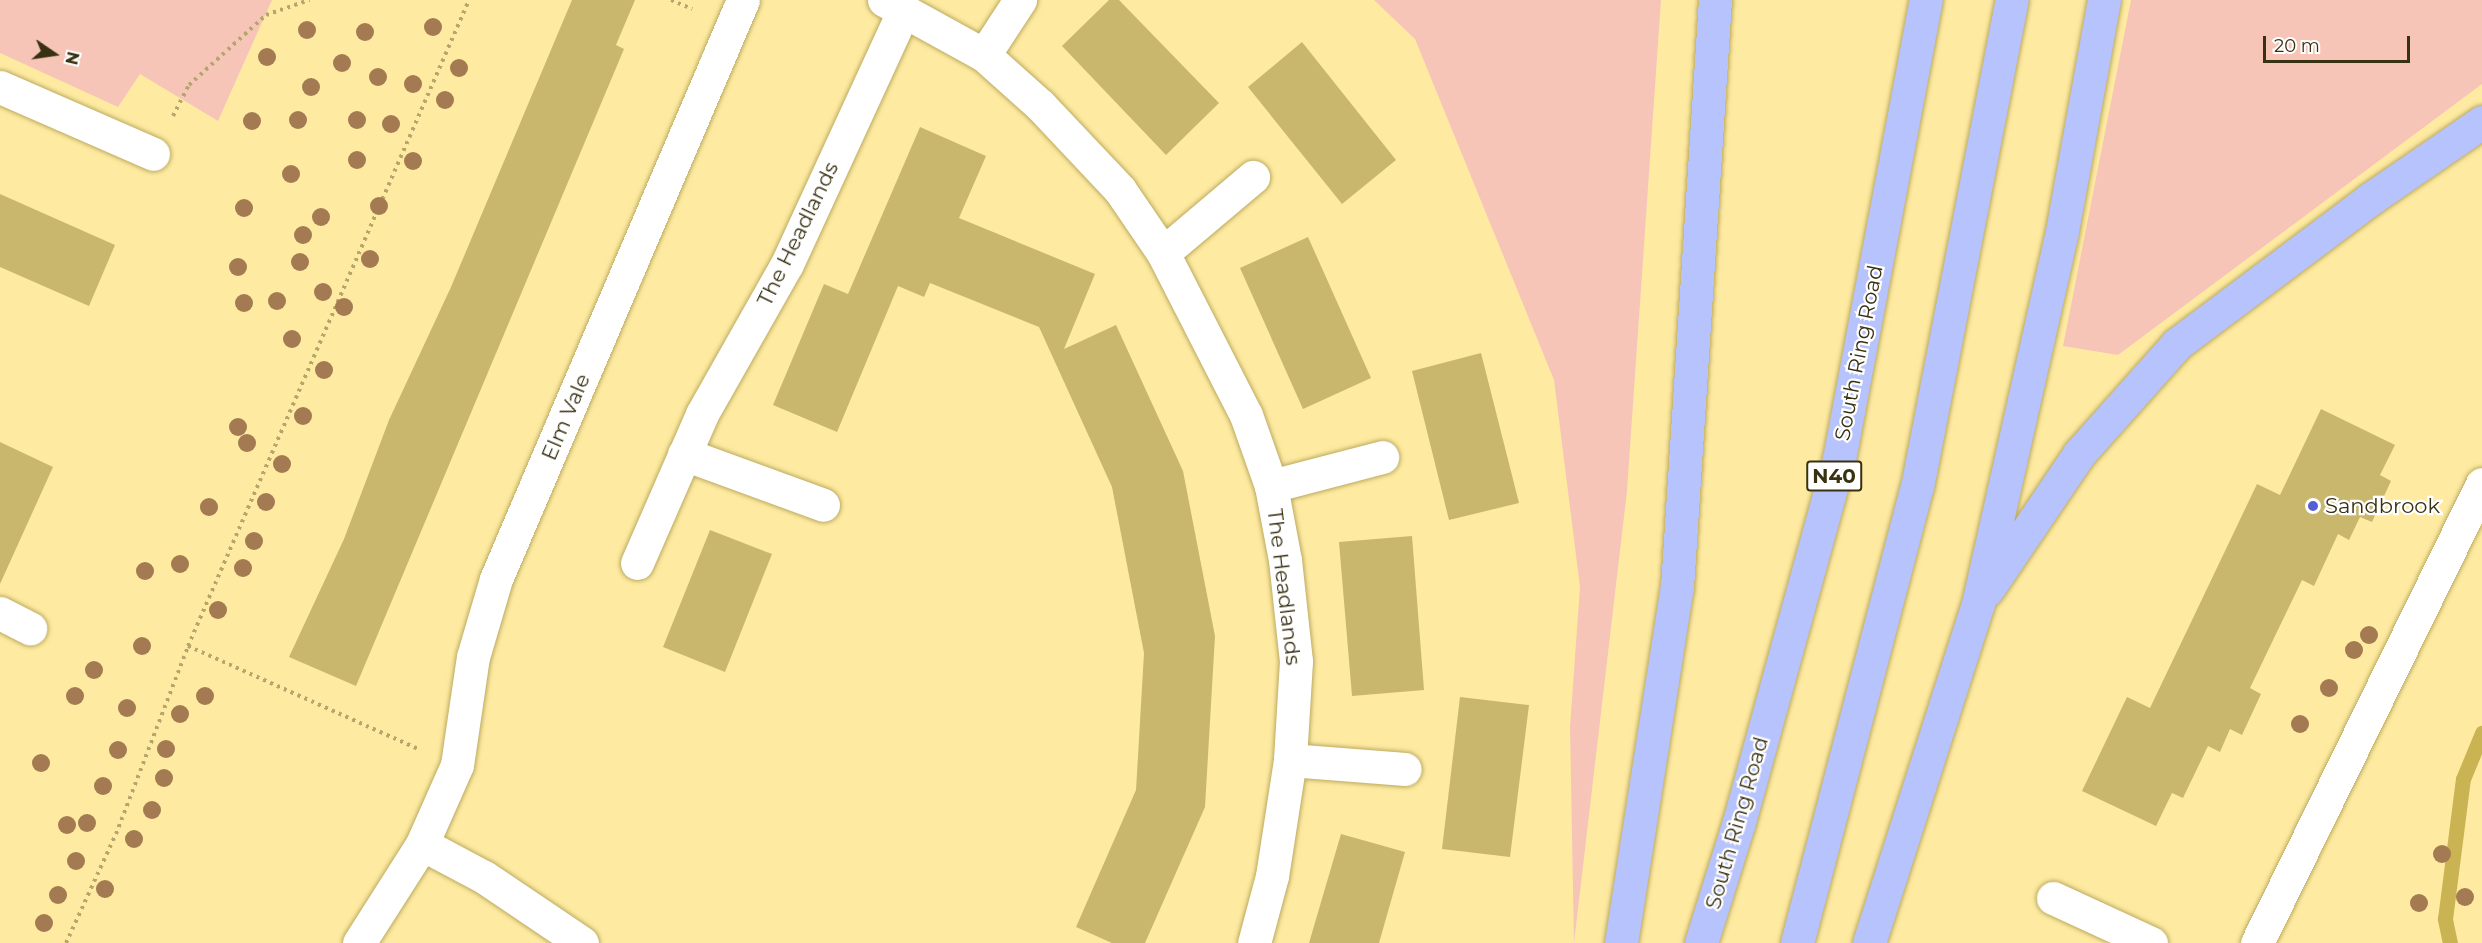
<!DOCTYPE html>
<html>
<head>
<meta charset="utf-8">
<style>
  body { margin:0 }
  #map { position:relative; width:2482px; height:943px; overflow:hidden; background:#feeba1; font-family:Montserrat,sans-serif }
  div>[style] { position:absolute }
  .green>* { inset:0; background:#f6c5b8 }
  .stream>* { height:15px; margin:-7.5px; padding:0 7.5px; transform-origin:7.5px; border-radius:7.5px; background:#cab353 }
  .building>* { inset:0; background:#c9b76e }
  .path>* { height:4px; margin-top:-2px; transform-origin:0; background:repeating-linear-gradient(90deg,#b5a66c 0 3px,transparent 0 7.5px) }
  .roads { filter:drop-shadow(0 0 2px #bcaa61) drop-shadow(0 0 2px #bcaa61) }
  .minor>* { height:33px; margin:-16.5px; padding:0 16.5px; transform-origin:16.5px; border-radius:16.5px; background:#fff }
  .highway>* { height:33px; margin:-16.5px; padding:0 16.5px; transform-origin:16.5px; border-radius:16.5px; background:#b7c3fc }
  .trees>* { width:18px; height:18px; margin:-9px; border-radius:50%; background:#a37a51 }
  .dots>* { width:16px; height:16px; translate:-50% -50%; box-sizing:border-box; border:3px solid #fff; border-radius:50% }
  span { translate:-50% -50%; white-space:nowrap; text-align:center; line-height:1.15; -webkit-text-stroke:4.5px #fff; paint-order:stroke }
  .shield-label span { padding:2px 4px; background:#fff; border:2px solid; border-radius:4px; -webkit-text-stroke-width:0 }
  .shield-label { font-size:20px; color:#383112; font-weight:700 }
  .street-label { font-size:21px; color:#383112 }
  .poi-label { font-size:21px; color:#383112 }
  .left { translate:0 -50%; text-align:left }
  .north { position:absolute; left:24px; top:24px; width:60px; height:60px; -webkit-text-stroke:4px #fff; paint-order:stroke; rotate:103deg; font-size:16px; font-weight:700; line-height:24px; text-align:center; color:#383112 }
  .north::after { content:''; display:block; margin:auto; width:21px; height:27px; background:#383112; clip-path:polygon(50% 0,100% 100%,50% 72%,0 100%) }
  .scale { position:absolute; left:2263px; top:36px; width:147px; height:27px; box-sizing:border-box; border:3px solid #383112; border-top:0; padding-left:8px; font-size:18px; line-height:21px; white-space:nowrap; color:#383112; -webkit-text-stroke:4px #fff; paint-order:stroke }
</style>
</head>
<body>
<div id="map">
  <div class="green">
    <div style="clip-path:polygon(0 0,272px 0,218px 121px,140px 74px,118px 107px,0 53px)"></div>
    <div style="clip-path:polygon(1374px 0,1661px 0,1627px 491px,1574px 943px,1570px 727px,1580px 587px,1554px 380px,1415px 39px)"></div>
    <div style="clip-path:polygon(2131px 0,2482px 0,2482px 84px,2118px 355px,2063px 346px)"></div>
  </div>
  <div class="stream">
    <div style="left:2450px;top:943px;width:25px;rotate:-102deg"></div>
    <div style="left:2445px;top:919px;width:141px;rotate:-82.7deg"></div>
    <div style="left:2463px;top:779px;width:50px;rotate:-67.6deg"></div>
  </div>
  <div class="building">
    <div style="clip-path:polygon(572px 0,635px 0,616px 45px,624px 49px,356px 686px,289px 657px,344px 539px,389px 420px,451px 287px)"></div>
    <div style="clip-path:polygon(1109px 0,1119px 0,1219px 103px,1166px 155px,1062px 46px)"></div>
    <div style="clip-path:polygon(1302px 42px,1396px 160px,1342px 204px,1248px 87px)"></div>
    <div style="clip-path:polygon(920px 127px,986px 156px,959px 218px,1095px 274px,1064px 349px,1116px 325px,1183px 471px,1215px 636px,1205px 807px,1145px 943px,1112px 943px,1076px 927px,1136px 790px,1144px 653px,1112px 487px,1039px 327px,930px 283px,924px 297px,898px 286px,837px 432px,773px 405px,824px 284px,848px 294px)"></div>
    <div style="clip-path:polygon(0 194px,115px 245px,89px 306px,0 267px)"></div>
    <div style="clip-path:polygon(1308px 237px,1371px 378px,1303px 409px,1240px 268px)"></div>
    <div style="clip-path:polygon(1481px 353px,1519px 503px,1449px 520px,1412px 371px)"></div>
    <div style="clip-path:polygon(2321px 409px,2395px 445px,2380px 475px,2391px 481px,2372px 522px,2360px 517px,2349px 540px,2338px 534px,2314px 586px,2302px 580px,2250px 688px,2261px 694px,2242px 735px,2230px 729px,2220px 752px,2208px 746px,2183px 798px,2172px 793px,2156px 826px,2082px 791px,2127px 697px,2150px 708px,2257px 484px,2280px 495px)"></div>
    <div style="clip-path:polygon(0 442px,53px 467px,0 584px)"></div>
    <div style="clip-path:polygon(710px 530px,772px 554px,725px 672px,663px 647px)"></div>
    <div style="clip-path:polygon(1412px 536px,1424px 690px,1352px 696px,1339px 542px)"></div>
    <div style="clip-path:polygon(1460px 697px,1529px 705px,1510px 857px,1442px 849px)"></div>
    <div style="clip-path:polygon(1341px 834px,1405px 852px,1379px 943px,1309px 943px)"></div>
  </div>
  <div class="path">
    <div style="left:671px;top:0;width:23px;rotate:23deg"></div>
    <div style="left:173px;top:116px;width:35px;rotate:-63deg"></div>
    <div style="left:189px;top:85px;width:104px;rotate:-42.3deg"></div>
    <div style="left:266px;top:15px;width:46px;rotate:-19.2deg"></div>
    <div style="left:188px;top:646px;width:252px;rotate:24.1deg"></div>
    <div style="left:66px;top:943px;width:120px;rotate:-65.4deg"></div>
    <div style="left:116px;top:834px;width:201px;rotate:-69deg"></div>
    <div style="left:188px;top:646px;width:704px;rotate:-66.49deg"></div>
  </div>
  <div class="roads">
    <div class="minor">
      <div style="left:884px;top:0;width:114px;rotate:28.8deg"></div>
      <div style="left:984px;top:55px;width:75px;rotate:41.8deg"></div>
      <div style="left:1040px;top:105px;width:117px;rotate:46.7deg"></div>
      <div style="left:1120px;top:190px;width:76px;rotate:55.7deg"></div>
      <div style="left:1163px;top:253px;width:182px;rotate:62.9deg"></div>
      <div style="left:1246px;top:415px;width:75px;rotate:70.6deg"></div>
      <div style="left:1271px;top:486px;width:75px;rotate:79.3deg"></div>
      <div style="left:1285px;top:560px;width:102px;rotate:83.8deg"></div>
      <div style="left:1296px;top:661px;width:99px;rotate:93.5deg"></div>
      <div style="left:1290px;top:760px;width:117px;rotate:98.8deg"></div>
      <div style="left:1272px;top:876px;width:69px;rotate:105deg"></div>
      <div style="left:984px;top:55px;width:66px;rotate:-56.8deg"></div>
      <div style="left:0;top:87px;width:167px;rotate:23.6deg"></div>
      <div style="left:1163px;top:253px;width:118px;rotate:-40.2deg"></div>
      <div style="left:684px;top:454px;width:148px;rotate:20.1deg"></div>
      <div style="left:1271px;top:486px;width:115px;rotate:-14.6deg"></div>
      <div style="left:637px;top:563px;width:163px;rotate:-66.4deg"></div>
      <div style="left:702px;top:414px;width:172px;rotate:-60.5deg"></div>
      <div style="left:787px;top:264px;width:280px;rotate:-65.3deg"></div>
      <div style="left:0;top:613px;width:34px;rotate:27deg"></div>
      <div style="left:1290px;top:760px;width:115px;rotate:4.5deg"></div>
      <div style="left:2053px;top:898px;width:108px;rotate:24.7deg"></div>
      <div style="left:359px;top:943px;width:117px;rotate:-57.5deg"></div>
      <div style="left:582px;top:943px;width:118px;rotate:-146deg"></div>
      <div style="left:484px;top:877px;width:70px;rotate:-152deg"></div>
      <div style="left:422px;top:844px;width:86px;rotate:-66.1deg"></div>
      <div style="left:457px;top:765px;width:109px;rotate:-81.6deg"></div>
      <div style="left:473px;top:657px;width:81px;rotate:-73.6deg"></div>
      <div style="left:496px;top:579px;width:629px;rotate:-66.9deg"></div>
      <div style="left:2257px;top:943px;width:511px;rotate:-63.89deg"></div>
    </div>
    <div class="highway">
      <div style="left:1987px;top:590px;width:164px;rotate:-55.9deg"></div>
      <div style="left:2079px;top:454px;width:147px;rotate:-48.3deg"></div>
      <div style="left:2177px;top:344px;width:241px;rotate:-36.9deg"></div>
      <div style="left:2370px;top:199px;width:136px;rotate:-34.5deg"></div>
      <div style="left:1621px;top:943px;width:360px;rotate:-81.1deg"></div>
      <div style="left:1677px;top:587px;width:588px;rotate:-86.3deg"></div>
      <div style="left:1701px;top:943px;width:127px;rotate:-72.6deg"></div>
      <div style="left:1739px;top:822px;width:377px;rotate:-74.6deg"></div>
      <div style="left:1839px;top:459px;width:467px;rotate:-79.3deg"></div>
      <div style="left:1797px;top:943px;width:472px;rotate:-75.3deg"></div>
      <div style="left:1917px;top:487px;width:496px;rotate:-79deg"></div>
      <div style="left:1869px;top:943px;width:356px;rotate:-72.2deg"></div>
      <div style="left:1978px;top:604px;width:382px;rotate:-77.3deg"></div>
      <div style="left:2062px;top:231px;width:235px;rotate:-79.7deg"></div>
    </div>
  </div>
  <div class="trees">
    <div style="left:433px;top:27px"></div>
    <div style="left:307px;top:30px"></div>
    <div style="left:365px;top:32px"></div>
    <div style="left:267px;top:57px"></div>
    <div style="left:342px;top:63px"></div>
    <div style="left:459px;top:68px"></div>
    <div style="left:378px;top:77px"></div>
    <div style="left:413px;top:84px"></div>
    <div style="left:311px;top:87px"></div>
    <div style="left:445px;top:100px"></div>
    <div style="left:298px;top:120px"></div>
    <div style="left:357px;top:120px"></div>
    <div style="left:252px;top:121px"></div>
    <div style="left:391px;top:124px"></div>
    <div style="left:357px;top:160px"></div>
    <div style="left:413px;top:161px"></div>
    <div style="left:291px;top:174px"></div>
    <div style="left:379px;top:206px"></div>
    <div style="left:244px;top:208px"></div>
    <div style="left:321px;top:217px"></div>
    <div style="left:303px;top:235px"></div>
    <div style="left:370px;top:259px"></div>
    <div style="left:300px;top:262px"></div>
    <div style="left:238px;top:267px"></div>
    <div style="left:323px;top:292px"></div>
    <div style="left:277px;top:301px"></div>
    <div style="left:244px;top:303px"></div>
    <div style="left:344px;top:307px"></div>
    <div style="left:292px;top:339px"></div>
    <div style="left:324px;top:370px"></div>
    <div style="left:303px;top:416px"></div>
    <div style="left:238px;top:427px"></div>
    <div style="left:247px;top:443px"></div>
    <div style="left:282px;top:464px"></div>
    <div style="left:266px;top:502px"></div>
    <div style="left:209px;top:507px"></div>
    <div style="left:254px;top:541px"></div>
    <div style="left:180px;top:564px"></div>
    <div style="left:243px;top:568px"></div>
    <div style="left:145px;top:571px"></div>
    <div style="left:218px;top:610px"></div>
    <div style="left:2369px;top:635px"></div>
    <div style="left:142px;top:646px"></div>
    <div style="left:2354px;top:650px"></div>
    <div style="left:94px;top:670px"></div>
    <div style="left:2329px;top:688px"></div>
    <div style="left:75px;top:696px"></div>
    <div style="left:205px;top:696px"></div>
    <div style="left:127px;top:708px"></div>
    <div style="left:180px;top:714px"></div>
    <div style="left:2300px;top:724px"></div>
    <div style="left:166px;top:749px"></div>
    <div style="left:118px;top:750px"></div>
    <div style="left:41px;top:763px"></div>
    <div style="left:164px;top:778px"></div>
    <div style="left:103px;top:786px"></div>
    <div style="left:152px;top:810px"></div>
    <div style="left:87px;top:823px"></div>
    <div style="left:67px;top:825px"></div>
    <div style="left:134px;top:839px"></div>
    <div style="left:2442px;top:854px"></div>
    <div style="left:76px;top:861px"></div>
    <div style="left:105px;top:889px"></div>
    <div style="left:58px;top:895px"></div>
    <div style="left:2465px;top:897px"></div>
    <div style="left:2419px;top:903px"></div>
    <div style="left:44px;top:923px"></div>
  </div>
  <div class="dots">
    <div style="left:2313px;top:506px;background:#565ed5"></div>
  </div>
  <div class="shield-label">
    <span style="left:1834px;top:476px">N40</span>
  </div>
  <div class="street-label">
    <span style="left:798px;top:234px;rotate:-64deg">The Headlands</span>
    <span style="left:1859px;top:353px;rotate:-79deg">South Ring Road</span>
    <span style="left:566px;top:417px;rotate:-67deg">Elm Vale</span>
    <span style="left:1284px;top:587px;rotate:83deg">The Headlands</span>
    <span style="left:1737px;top:823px;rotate:-74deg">South Ring Road</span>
  </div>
  <div class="poi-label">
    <span class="left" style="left:2325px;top:506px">Sandbrook</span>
  </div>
  <div class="north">N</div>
  <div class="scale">20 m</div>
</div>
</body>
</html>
